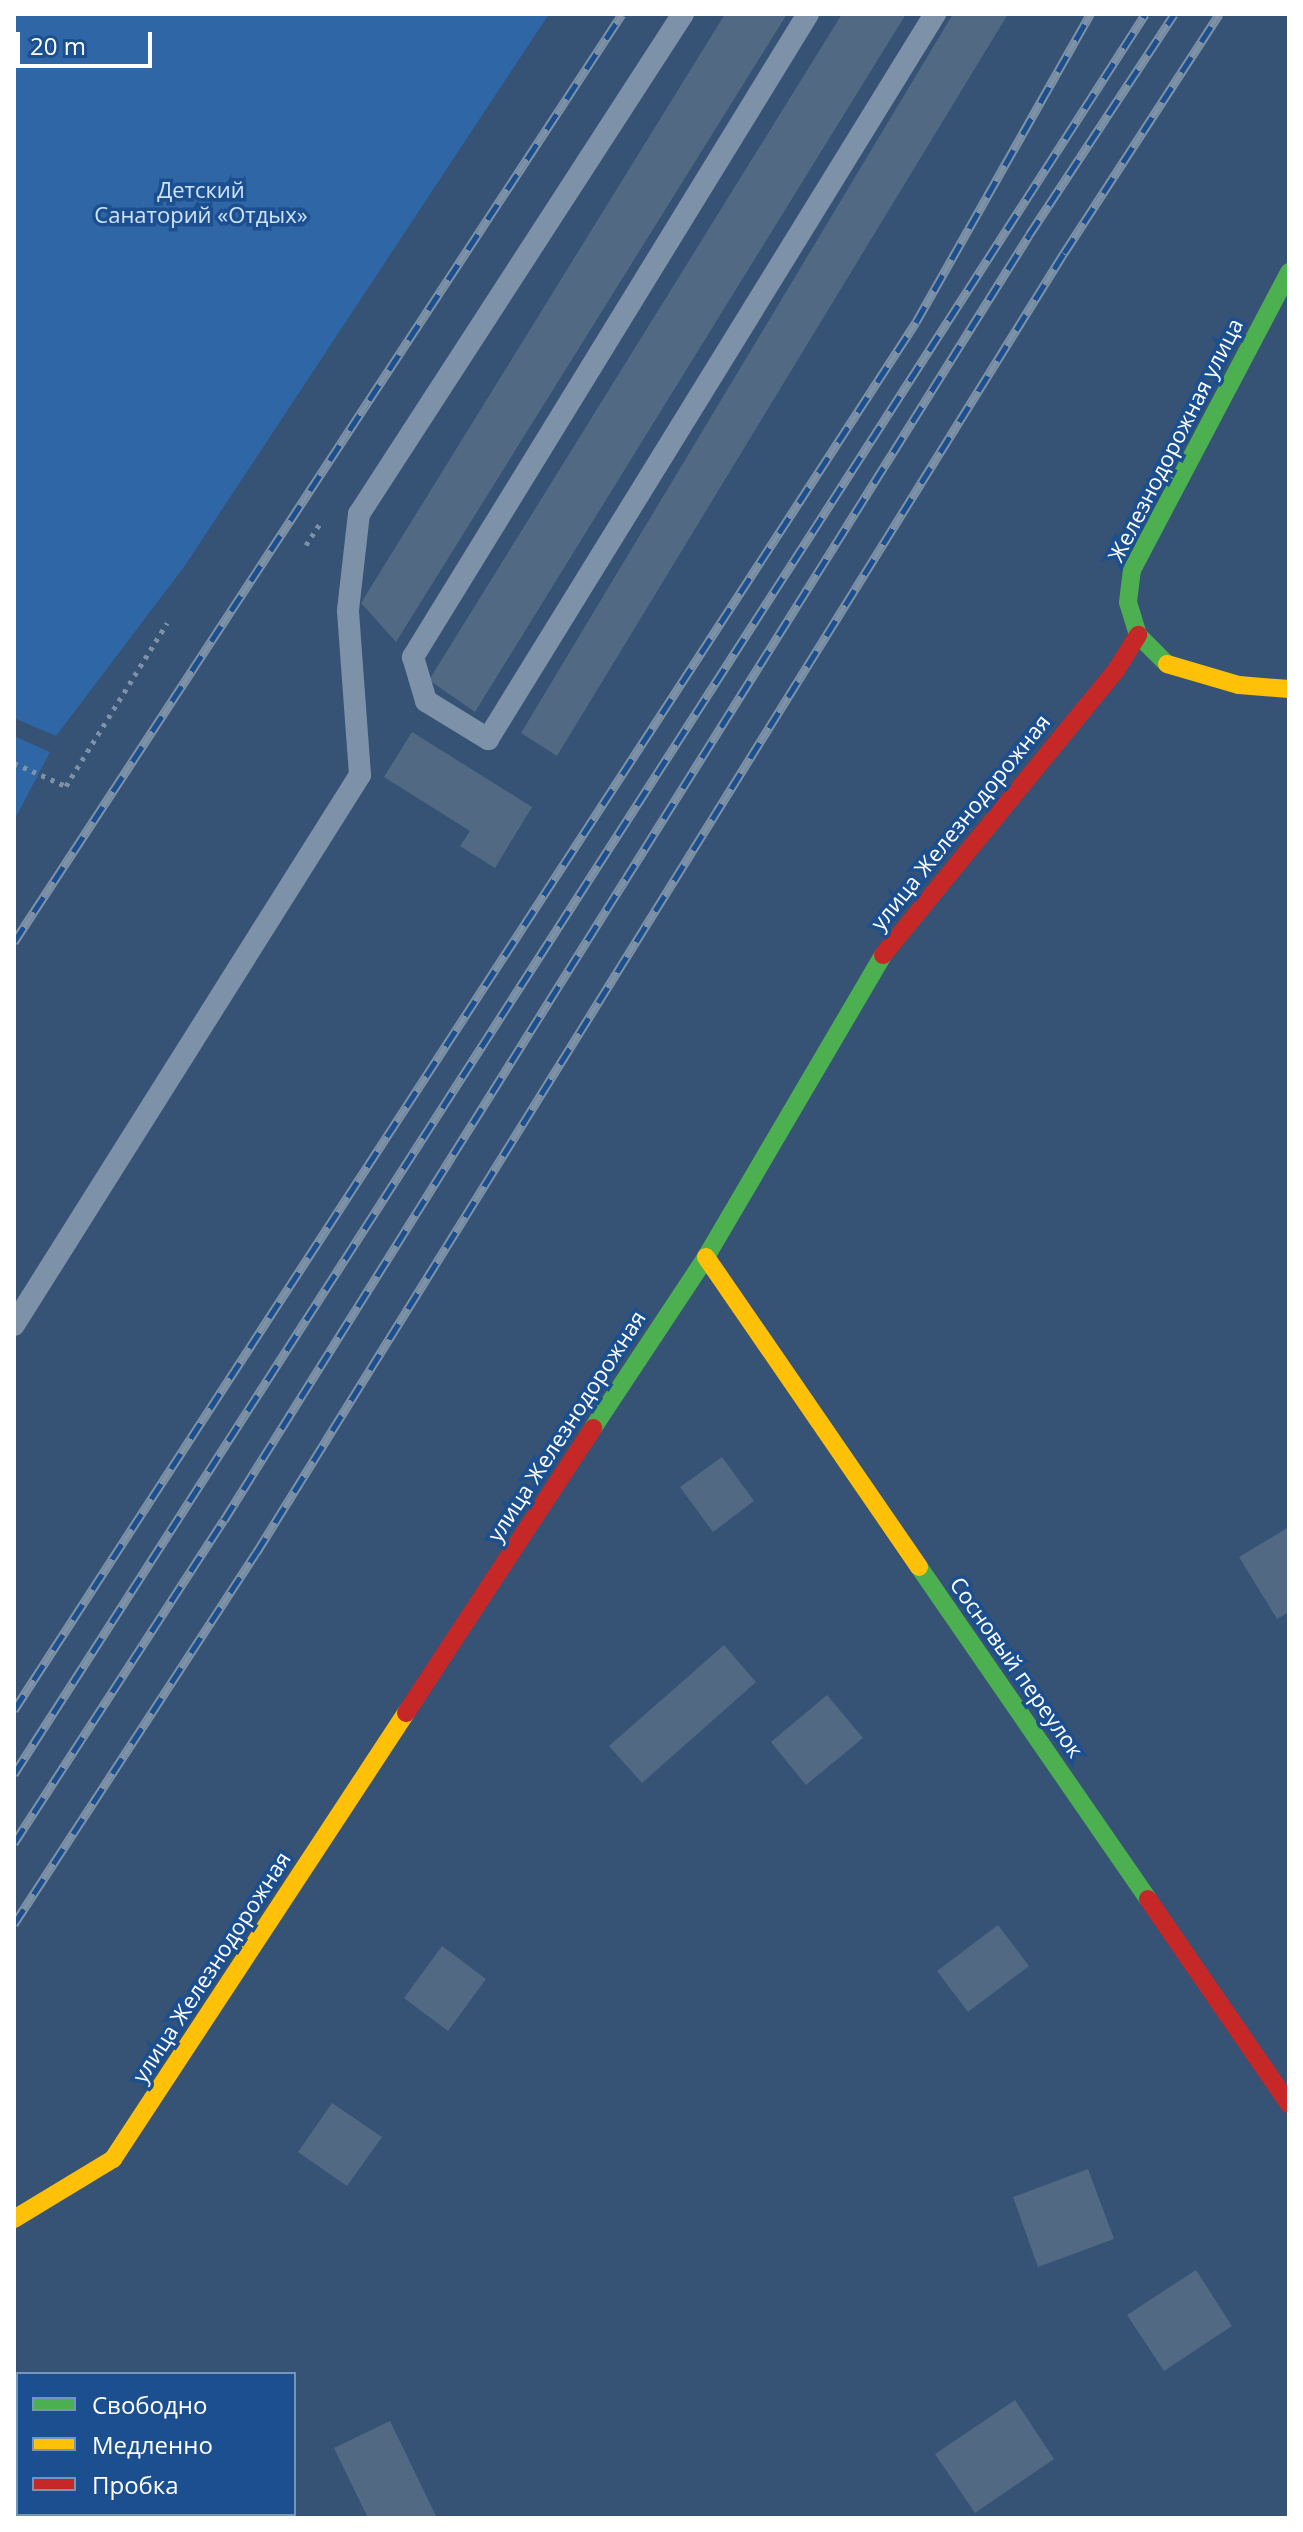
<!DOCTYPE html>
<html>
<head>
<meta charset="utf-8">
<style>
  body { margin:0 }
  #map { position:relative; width:1303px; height:2532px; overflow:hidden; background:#365274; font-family:"Open Sans",sans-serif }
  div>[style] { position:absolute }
  .green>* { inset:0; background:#2f66a5 }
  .building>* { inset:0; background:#526984 }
  .path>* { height:5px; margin-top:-2.5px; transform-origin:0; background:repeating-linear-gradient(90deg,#7d92a8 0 4px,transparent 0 10px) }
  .lane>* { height:22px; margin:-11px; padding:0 11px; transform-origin:11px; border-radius:11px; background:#7d92a8 }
  .fast>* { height:18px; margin:-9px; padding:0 9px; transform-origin:9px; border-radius:9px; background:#4caf50 }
  .slow>* { height:18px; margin:-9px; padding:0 9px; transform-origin:9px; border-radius:9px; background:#ffc107 }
  .jam>* { height:18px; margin:-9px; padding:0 9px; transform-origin:9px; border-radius:9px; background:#c62828 }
  .rail>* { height:9px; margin-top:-4.5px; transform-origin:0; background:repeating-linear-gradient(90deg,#1b4f8f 0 18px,#7e92a7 0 36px); box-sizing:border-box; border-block:2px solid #7e92a7 }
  span { translate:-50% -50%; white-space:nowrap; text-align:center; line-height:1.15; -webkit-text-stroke:7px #1b4f8f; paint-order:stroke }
  .park-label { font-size:22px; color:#cfe3fa }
  .street-label { font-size:22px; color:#fff }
  .frame { position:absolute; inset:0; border:16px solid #fff; pointer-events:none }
  .legend { position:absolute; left:16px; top:2372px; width:280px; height:144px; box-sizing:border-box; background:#1b4f8f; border:2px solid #7695bc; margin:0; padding:10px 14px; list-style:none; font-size:24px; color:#fff }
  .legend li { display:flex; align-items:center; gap:16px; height:40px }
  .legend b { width:40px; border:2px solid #7695bc }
  .scale { position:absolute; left:16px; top:32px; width:136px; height:36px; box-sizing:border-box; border:4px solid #fff; border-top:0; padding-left:10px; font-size:24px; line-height:28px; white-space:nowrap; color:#fff; -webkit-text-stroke:6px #1b4f8f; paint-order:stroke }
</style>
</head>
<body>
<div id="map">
  <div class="green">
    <div style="clip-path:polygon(14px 14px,549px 14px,184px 567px,56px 736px,14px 718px)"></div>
    <div style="clip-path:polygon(14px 736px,50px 752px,14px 821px)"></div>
  </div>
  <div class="building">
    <div style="clip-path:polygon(725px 14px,787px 14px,396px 642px,361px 603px)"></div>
    <div style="clip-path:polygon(842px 14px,906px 14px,475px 712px,429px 680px)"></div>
    <div style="clip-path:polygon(953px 14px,1008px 14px,557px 756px,521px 733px)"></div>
    <div style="clip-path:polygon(412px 732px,532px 807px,495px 868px,460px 846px,470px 831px,384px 777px)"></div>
    <div style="clip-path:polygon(722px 1457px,754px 1501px,713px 1532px,680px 1487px)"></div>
    <div style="clip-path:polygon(1289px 1527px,1289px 1612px,1277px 1619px,1239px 1557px)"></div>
    <div style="clip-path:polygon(724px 1645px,756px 1682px,642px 1783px,609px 1746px)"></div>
    <div style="clip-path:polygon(827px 1695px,863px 1738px,806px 1785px,771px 1742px)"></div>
    <div style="clip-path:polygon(998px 1925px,1029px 1966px,968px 2012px,937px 1971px)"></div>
    <div style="clip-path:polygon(442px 1946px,486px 1979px,448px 2031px,404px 1998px)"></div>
    <div style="clip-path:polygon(332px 2103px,382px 2137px,347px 2186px,298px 2152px)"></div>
    <div style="clip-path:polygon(1088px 2169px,1114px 2239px,1038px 2267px,1013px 2197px)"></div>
    <div style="clip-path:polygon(1196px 2270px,1232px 2326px,1164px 2371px,1127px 2315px)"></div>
    <div style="clip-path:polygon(1015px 2400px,1054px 2459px,975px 2513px,935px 2454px)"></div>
    <div style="clip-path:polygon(390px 2421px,437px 2518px,368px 2518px,334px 2448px)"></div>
    <div style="clip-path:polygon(14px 2496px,18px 2514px,47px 2518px,14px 2518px)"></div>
  </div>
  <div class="path">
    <div style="left:306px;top:545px;width:30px;rotate:-57deg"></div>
    <div style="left:14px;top:763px;width:57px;rotate:23.9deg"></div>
    <div style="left:66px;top:786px;width:192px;rotate:-58.2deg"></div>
  </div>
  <div class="lane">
    <div style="left:808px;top:14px;width:755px;rotate:121.56deg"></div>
    <div style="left:413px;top:657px;width:46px;rotate:73.5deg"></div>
    <div style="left:426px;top:701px;width:73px;rotate:31.5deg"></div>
    <div style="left:488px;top:739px;width:852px;rotate:-58.34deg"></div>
    <div style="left:14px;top:1325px;width:650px;rotate:-57.83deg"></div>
    <div style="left:360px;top:775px;width:165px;rotate:-94.2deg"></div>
    <div style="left:348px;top:610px;width:97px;rotate:-83.5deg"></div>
    <div style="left:359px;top:514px;width:596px;rotate:-57.06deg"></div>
  </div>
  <div class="fast">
    <div style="left:1167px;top:664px;width:41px;rotate:-135deg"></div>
    <div style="left:1138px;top:635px;width:34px;rotate:-107deg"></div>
    <div style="left:1128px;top:602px;width:32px;rotate:-83deg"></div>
    <div style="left:1132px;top:570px;width:337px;rotate:-62.2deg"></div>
    <div style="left:593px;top:1428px;width:205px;rotate:-56.5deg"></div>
    <div style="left:706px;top:1257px;width:350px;rotate:-59.6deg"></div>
    <div style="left:919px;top:1567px;width:403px;rotate:55.4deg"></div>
  </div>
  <div class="slow">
    <div style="left:1167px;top:664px;width:75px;rotate:16.3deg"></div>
    <div style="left:1239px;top:685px;width:50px;rotate:4.6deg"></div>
    <div style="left:706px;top:1257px;width:376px;rotate:55.5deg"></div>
    <div style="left:14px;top:2219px;width:116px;rotate:-31.2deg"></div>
    <div style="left:113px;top:2159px;width:534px;rotate:-56.7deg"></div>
  </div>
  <div class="jam">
    <div style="left:883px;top:955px;width:366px;rotate:-50.7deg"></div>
    <div style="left:1115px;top:672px;width:44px;rotate:-58.1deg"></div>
    <div style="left:406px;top:1713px;width:341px;rotate:-56.7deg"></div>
    <div style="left:1148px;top:1899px;width:249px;rotate:55.5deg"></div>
  </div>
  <div class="rail">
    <div style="left:14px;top:942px;width:1109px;rotate:-56.77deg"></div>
    <div style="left:14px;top:1710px;width:1655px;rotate:-56.98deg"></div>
    <div style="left:916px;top:322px;width:354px;rotate:-60.5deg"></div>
    <div style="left:14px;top:1774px;width:2092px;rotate:-57.27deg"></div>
    <div style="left:14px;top:1843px;width:385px;rotate:-57deg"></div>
    <div style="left:224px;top:1520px;width:1516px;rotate:-57.93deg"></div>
    <div style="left:1029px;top:235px;width:264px;rotate:-56.7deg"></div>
    <div style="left:14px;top:1924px;width:443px;rotate:-56.9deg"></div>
    <div style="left:256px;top:1553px;width:1531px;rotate:-58.14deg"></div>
    <div style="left:1064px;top:253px;width:285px;rotate:-57deg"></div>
  </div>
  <div class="park-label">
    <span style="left:201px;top:202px">Детский<br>Санаторий «Отдых»</span>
  </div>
  <div class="street-label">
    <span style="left:1175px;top:440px;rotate:-63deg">Железнодорожная улица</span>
    <span style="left:960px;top:822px;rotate:-51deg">улица Железнодорожная</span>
    <span style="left:566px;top:1426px;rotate:-57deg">улица Железнодорожная</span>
    <span style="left:1017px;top:1667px;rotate:55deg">Сосновый переулок</span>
    <span style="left:211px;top:1967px;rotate:-57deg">улица Железнодорожная</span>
  </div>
  <div class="frame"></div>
  <ul class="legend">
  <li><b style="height:10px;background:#4caf50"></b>Свободно</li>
  <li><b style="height:10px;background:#ffc107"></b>Медленно</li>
  <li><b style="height:10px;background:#c62828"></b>Пробка</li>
  </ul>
  <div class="scale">20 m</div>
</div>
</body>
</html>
